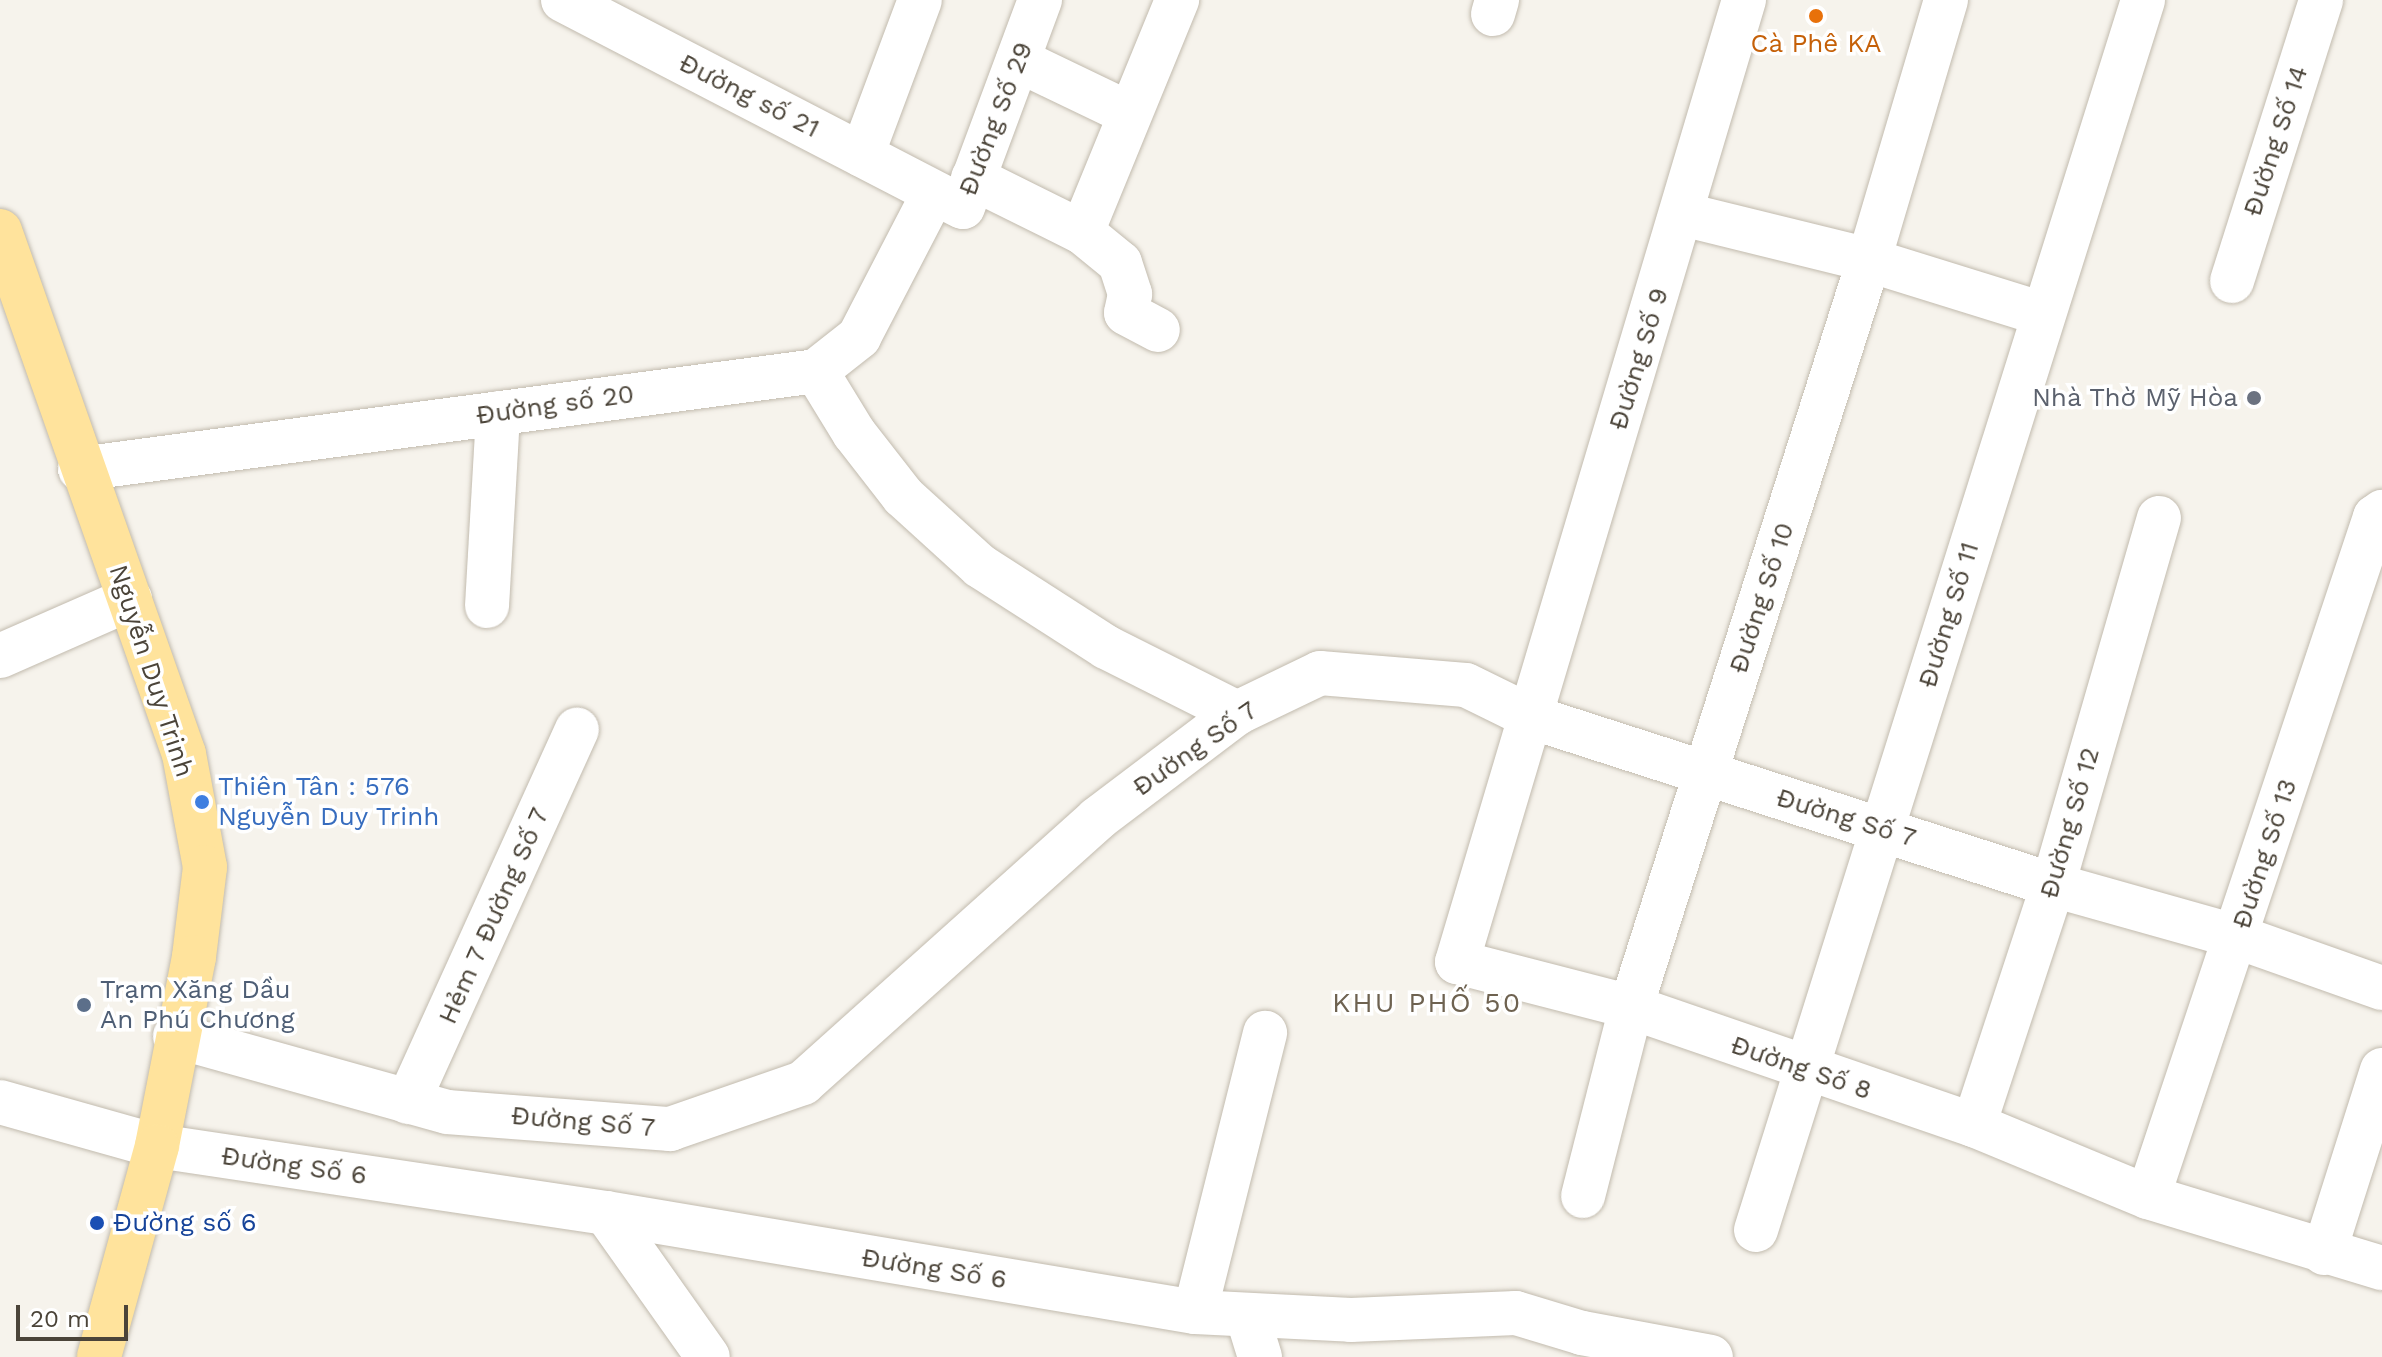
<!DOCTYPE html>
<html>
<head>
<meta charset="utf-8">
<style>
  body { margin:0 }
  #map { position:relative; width:2382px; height:1357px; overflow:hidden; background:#f6f3ec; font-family:"Work Sans",sans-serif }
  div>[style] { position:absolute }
  .roads { filter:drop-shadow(0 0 2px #c2bbae) drop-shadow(0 0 2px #c2bbae) }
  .minor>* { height:44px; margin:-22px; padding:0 22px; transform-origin:22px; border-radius:22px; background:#fff }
  .major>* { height:44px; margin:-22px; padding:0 22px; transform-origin:22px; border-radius:22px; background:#ffe39c }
  .dots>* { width:22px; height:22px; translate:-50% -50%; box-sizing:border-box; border:4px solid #fff; border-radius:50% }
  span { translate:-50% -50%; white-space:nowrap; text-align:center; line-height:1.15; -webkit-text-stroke:7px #fff; paint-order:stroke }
  .food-label { font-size:26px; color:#c56008 }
  .street-label { font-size:26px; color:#4b4439 }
  .worship-label { font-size:26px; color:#5b616d }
  .right { translate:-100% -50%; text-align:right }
  .shop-label { font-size:26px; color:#366cbe }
  .left { translate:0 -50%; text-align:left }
  .service-label { font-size:26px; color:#4e5e75 }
  .transit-label { font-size:26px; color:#164399 }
  .neighbourhood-label { font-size:28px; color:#6e6250; letter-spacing:2px }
  .scale { position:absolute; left:16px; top:1305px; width:112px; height:36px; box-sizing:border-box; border:4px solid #4b4439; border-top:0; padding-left:10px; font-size:24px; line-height:28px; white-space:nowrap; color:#4b4439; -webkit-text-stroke:6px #fff; paint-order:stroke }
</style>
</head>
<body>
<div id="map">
  <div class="roads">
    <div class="minor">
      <div style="left:563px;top:0;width:450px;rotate:27.4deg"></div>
      <div style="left:963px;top:207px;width:221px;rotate:-69.6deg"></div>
      <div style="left:1744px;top:0;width:1004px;rotate:106.61deg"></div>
      <div style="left:1457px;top:962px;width:180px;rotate:14.5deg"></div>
      <div style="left:1631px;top:1007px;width:363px;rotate:19deg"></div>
      <div style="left:1974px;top:1125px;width:188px;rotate:22.5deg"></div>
      <div style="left:2148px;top:1197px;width:245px;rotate:16.9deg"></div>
      <div style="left:1493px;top:14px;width:15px;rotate:-74deg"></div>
      <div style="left:1018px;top:60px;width:124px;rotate:25.7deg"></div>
      <div style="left:862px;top:155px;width:165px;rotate:-69.5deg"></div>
      <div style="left:973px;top:178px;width:122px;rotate:26.4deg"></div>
      <div style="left:1082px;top:232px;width:251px;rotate:-67.7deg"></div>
      <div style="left:1682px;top:214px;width:193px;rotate:13.8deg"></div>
      <div style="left:1869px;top:260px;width:181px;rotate:17.3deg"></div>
      <div style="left:1082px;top:232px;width:49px;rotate:39.2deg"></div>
      <div style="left:1120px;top:263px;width:33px;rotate:72deg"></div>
      <div style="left:1130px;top:294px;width:19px;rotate:102deg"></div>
      <div style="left:1126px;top:313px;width:36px;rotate:28deg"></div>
      <div style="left:2232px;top:281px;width:295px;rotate:-72.4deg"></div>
      <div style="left:816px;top:371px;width:73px;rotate:58.5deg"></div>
      <div style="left:854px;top:433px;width:80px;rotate:52.1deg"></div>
      <div style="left:903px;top:496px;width:104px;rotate:42.3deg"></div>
      <div style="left:980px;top:566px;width:150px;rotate:32.7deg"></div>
      <div style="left:1106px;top:647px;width:147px;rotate:26.7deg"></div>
      <div style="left:80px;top:469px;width:742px;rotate:-7.58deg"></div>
      <div style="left:816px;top:371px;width:55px;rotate:-38.3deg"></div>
      <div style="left:859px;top:337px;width:161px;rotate:-62.6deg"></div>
      <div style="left:487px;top:606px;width:193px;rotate:-86.7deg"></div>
      <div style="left:0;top:656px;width:142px;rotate:-23.7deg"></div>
      <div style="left:175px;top:1036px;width:282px;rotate:15.6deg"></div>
      <div style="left:447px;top:1112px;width:224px;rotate:4.4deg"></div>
      <div style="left:670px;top:1129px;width:141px;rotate:-19.1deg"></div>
      <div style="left:803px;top:1083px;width:395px;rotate:-41.9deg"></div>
      <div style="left:1097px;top:819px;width:176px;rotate:-37.1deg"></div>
      <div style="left:1237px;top:713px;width:92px;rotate:-25.7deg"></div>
      <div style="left:1320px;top:673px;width:146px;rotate:4.7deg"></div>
      <div style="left:1466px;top:685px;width:72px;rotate:26.2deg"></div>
      <div style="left:1531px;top:717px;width:548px;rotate:17.84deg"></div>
      <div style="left:2053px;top:885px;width:192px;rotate:15.7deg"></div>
      <div style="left:2238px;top:937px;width:153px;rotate:19.5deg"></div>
      <div style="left:0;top:1102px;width:163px;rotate:15.7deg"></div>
      <div style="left:157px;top:1146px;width:454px;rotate:8.5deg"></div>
      <div style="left:606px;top:1213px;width:597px;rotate:9.54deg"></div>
      <div style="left:1195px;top:1312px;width:156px;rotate:2.9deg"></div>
      <div style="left:1351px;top:1320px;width:165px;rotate:-2.4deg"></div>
      <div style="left:1516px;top:1313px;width:69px;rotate:16.9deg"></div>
      <div style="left:1582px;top:1333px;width:131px;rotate:10.5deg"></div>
      <div style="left:408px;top:1102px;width:409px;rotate:-65.6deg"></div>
      <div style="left:1974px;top:1125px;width:253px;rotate:-71.8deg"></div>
      <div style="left:2053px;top:885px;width:382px;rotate:-73.9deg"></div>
      <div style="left:1583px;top:1196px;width:195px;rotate:-75.7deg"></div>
      <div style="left:1631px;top:1007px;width:784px;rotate:-72.33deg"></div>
      <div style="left:1869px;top:260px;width:271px;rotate:-73.5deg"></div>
      <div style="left:2148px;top:1197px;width:717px;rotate:-71.54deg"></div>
      <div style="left:2375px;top:517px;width:9px;rotate:-36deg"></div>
      <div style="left:606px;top:1213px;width:176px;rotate:54.7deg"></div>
      <div style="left:1756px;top:1230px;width:1289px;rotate:-72.53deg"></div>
      <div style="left:2324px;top:1253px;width:192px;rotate:-72.4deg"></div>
      <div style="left:1195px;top:1312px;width:288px;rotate:-75.9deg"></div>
      <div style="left:1247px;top:1315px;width:44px;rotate:72.8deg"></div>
    </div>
    <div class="major">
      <div style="left:0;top:231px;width:554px;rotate:70.62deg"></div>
      <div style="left:184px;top:754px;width:115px;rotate:79.5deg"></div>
      <div style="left:205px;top:867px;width:91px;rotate:97deg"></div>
      <div style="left:194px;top:957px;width:193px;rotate:101.1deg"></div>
      <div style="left:157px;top:1146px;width:219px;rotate:105.4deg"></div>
    </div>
  </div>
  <div class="dots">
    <div style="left:1816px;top:16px;background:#e8710a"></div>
    <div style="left:2254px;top:398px;background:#6b7280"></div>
    <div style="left:202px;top:802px;background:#3f7fe0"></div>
    <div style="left:84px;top:1005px;background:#5c6f8a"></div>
    <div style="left:97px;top:1223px;background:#1a4fb4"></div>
  </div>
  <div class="food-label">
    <span style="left:1816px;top:44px">Cà Phê KA</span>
  </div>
  <div class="street-label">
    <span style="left:749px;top:96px;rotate:27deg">Đường số 21</span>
    <span style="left:996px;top:119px;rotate:-69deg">Đường Số 29</span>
    <span style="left:2276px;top:141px;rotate:-72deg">Đường Số 14</span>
    <span style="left:1639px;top:359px;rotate:-73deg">Đường Số 9</span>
    <span style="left:555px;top:405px;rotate:-8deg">Đường số 20</span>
    <span style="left:1762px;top:598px;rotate:-72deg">Đường Số 10</span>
    <span style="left:1949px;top:615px;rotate:-73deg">Đường Số 11</span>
    <span style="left:151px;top:671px;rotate:72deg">Nguyễn Duy Trinh</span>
    <span style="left:1195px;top:749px;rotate:-35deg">Đường Số 7</span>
    <span style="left:1846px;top:818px;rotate:17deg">Đường Số 7</span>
    <span style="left:2070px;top:823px;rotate:-74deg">Đường Số 12</span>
    <span style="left:2265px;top:854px;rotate:-72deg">Đường Số 13</span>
    <span style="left:494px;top:916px;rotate:-66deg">Hẻm 7 Đường Số 7</span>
    <span style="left:1801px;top:1068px;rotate:19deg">Đường Số 8</span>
    <span style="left:583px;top:1122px;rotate:5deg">Đường Số 7</span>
    <span style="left:294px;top:1166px;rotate:8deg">Đường Số 6</span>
    <span style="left:934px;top:1269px;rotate:9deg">Đường Số 6</span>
  </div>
  <div class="worship-label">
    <span class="right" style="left:2238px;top:398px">Nhà Thờ Mỹ Hòa</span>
  </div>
  <div class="shop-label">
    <span class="left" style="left:218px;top:802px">Thiên Tân : 576<br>Nguyễn Duy Trinh</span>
  </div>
  <div class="service-label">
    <span class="left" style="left:100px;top:1005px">Trạm Xăng Dầu<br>An Phú Chương</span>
  </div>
  <div class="transit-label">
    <span class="left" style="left:113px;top:1223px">Đường số 6</span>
  </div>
  <div class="neighbourhood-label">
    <span style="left:1427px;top:1003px">KHU PHỐ 50</span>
  </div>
  <div class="scale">20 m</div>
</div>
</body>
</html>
